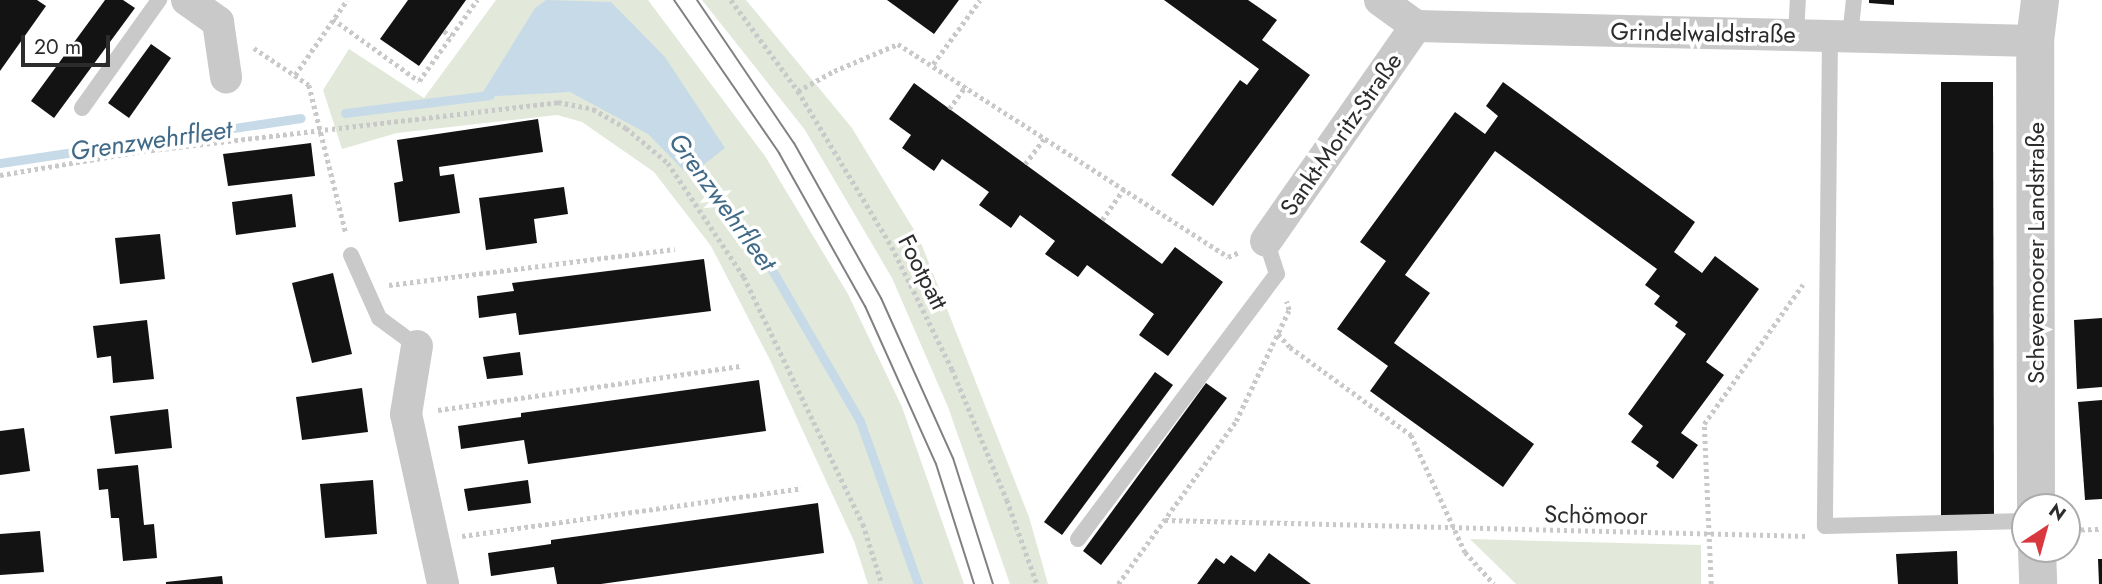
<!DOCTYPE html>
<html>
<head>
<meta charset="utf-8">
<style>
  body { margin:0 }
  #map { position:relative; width:2102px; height:584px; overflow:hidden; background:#fff; font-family:Jost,sans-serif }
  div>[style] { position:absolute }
  .green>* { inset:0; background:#e2e9da }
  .water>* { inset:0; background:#c7dae8 }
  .stream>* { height:9px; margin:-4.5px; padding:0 4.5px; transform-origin:4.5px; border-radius:4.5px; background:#c7dae8 }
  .building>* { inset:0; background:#131313 }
  .path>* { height:4.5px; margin-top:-2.25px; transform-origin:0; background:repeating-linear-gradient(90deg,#c9c9c9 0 3.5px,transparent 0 7px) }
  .service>* { height:16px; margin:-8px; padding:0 8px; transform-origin:8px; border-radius:8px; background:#c9c9c9 }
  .minor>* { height:32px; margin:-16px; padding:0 16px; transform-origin:16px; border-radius:16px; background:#c9c9c9 }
  .tertiary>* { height:38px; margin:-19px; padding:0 19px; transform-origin:19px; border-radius:19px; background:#c9c9c9 }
  .tram>* { height:2px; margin:-1px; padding:0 1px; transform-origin:1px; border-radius:1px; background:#818181 }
  span { translate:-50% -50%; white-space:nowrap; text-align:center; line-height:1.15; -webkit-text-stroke:7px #fff; paint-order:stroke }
  .street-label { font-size:24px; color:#2c2c2c }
  .water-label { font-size:26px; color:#406a88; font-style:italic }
  .north { position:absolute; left:2011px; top:493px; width:70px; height:70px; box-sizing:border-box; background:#fff; border:2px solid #ababab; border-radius:50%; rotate:36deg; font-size:19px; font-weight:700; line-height:28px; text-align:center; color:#2c2c2c }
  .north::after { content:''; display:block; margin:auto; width:24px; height:32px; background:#d9383e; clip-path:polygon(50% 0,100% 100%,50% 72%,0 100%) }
  .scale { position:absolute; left:21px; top:35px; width:89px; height:32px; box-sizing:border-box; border:4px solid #2c2c2c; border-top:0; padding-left:9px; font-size:21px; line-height:24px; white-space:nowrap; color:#2c2c2c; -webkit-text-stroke:5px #fff; paint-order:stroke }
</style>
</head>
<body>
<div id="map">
  <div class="green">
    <div style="clip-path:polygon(496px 0,648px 0,765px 156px,848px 294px,902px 407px,964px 584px,868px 584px,854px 541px,770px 360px,711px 246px,654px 172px,582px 122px,557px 115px,397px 133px,342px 149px,323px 90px,349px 49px,424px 98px)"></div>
    <div style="clip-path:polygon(702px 0,746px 0,852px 128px,919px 238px,1029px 517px,1048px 584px,1010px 584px,948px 407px,892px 278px,805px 130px)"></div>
    <div style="clip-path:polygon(1470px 539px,1701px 545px,1701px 584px,1516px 584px)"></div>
  </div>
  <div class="water">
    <div style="clip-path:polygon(546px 0,611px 2px,665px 57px,725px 148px,689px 176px,648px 134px,570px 92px,480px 97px,535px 8px)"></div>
  </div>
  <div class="stream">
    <div style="left:345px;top:113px;width:146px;rotate:-7.1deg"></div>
    <div style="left:695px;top:161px;width:139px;rotate:54.9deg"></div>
    <div style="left:775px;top:275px;width:169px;rotate:59.8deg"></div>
    <div style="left:860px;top:421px;width:173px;rotate:70.4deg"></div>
    <div style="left:0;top:163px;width:304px;rotate:-8.5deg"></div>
  </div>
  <div class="building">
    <div style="clip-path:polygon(0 0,37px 0,46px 6px,0 71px)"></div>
    <div style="clip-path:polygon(105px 0,123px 0,135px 8px,54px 118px,31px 101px)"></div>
    <div style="clip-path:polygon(408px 0,466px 0,419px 66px,380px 39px)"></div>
    <div style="clip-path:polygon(887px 0,959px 0,934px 34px)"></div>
    <div style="clip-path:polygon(1164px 0,1248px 0,1277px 20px,1262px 40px,1310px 75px,1213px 206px,1171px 175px,1240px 80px,1247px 85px,1259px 69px)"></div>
    <div style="clip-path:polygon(1869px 0,1894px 0,1894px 5px,1869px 3px)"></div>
    <div style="clip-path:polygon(151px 44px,171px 58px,129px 118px,108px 103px)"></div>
    <div style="clip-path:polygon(1503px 82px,1695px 222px,1674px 252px,1702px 273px,1715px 256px,1759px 289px,1706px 362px,1724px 375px,1681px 433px,1698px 445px,1673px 479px,1656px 466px,1659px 462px,1631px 442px,1643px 426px,1628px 414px,1686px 334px,1675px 326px,1678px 322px,1654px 304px,1660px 296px,1645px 285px,1657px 269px,1495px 151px,1405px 275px,1430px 293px,1394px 343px,1534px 444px,1503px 487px,1370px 391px,1388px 366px,1337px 329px,1386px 261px,1360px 242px,1455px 112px,1485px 134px,1498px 116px,1486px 106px)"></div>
    <div style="clip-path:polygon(1941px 82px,1993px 82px,1994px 516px,1941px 516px)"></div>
    <div style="clip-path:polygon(914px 83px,1162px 264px,1175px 247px,1223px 282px,1168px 356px,1139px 335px,1154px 314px,1087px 265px,1078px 277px,1045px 254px,1055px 241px,1020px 215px,1011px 228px,979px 205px,989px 192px,942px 159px,934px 171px,902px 148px,911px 135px,889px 119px)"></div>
    <div style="clip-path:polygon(538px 119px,543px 152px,439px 167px,440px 176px,454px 174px,460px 213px,399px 222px,394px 183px,403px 181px,397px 140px)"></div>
    <div style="clip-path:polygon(311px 143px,315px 176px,228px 186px,223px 154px)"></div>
    <div style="clip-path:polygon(564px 187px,568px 214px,534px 219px,537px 243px,486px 250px,479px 198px)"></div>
    <div style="clip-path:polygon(292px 194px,296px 227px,236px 235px,232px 202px)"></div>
    <div style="clip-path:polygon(160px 234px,165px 279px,120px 284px,115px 238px)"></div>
    <div style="clip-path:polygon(704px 259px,711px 311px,519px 335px,516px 313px,479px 318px,477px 296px,514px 291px,512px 283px)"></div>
    <div style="clip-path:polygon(333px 273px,352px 354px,312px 363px,292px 283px)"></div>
    <div style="clip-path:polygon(2102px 318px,2102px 387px,2077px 389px,2074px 320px)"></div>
    <div style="clip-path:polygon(147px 320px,154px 379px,113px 383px,111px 356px,97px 358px,93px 326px)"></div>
    <div style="clip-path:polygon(520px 352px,523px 375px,487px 379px,483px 357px)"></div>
    <div style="clip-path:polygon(1155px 372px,1173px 385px,1062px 535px,1044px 522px)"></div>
    <div style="clip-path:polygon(759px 380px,766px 431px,528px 464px,524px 440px,461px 449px,458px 426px,521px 417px,521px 413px)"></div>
    <div style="clip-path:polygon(1206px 383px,1227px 398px,1101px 565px,1083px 551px)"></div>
    <div style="clip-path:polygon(362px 388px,368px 432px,302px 440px,296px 397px)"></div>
    <div style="clip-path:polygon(2102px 400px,2102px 499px,2085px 500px,2078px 402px)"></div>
    <div style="clip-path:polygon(168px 409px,172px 448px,115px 454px,110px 416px)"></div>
    <div style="clip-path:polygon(24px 428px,30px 471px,0 475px,0 431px)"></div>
    <div style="clip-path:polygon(138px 465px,144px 525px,154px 524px,157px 558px,123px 561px,119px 518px,111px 518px,108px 489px,99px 490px,97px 469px)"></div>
    <div style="clip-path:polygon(373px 480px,377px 534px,325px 538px,320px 484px)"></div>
    <div style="clip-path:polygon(528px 480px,531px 503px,468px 511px,464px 489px)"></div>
    <div style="clip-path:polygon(818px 503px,824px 553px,601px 584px,557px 584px,554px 567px,491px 576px,488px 553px,551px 544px,551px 540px)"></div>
    <div style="clip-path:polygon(40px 531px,44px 572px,0 575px,0 534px)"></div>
    <div style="clip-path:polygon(1957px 551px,1958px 584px,1898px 584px,1896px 554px)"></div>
    <div style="clip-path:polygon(1269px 553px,1311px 584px,1197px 584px,1216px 558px,1224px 564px,1231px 555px,1255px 572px)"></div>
    <div style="clip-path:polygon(2098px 559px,2102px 559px,2102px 584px,2099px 584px)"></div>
    <div style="clip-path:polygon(222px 576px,223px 584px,166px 584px,166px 582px)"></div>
  </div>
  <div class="path">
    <div style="left:731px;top:0;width:113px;rotate:53.6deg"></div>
    <div style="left:798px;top:91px;width:182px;rotate:58.9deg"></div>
    <div style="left:892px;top:247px;width:136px;rotate:63.8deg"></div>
    <div style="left:952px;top:369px;width:142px;rotate:67.2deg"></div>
    <div style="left:1007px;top:500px;width:89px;rotate:70.3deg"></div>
    <div style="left:333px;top:19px;width:106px;rotate:35.8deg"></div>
    <div style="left:419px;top:81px;width:100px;rotate:-54.4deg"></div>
    <div style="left:444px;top:31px;width:9px;rotate:41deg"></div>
    <div style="left:254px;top:48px;width:66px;rotate:33.9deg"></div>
    <div style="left:309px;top:85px;width:153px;rotate:76deg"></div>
    <div style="left:933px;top:64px;width:79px;rotate:-53.7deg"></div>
    <div style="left:295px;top:75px;width:91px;rotate:-55.3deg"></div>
    <div style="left:798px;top:91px;width:41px;rotate:-29.1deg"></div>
    <div style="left:834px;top:71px;width:69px;rotate:-22.9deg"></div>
    <div style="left:898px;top:44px;width:393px;rotate:32.8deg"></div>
    <div style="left:1228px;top:257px;width:12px;rotate:-24deg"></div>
    <div style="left:949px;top:109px;width:29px;rotate:-54deg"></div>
    <div style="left:1025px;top:164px;width:34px;rotate:-53deg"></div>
    <div style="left:0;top:175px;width:146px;rotate:-9.5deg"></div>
    <div style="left:144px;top:151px;width:417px;rotate:-6.7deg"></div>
    <div style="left:558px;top:102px;width:36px;rotate:11deg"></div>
    <div style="left:593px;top:109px;width:38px;rotate:30deg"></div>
    <div style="left:626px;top:128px;width:55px;rotate:39.8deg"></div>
    <div style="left:668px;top:163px;width:137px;rotate:56.3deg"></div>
    <div style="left:744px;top:277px;width:274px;rotate:64.3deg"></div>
    <div style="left:863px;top:524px;width:63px;rotate:72.4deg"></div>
    <div style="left:1102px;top:220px;width:38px;rotate:-55deg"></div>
    <div style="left:389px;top:285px;width:288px;rotate:-7.2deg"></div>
    <div style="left:1278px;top:334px;width:18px;rotate:47deg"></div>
    <div style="left:1290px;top:347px;width:150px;rotate:36deg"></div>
    <div style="left:1411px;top:435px;width:129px;rotate:65.2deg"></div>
    <div style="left:1465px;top:552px;width:43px;rotate:47.8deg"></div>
    <div style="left:438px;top:410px;width:305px;rotate:-8.3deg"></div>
    <div style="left:1165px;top:520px;width:642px;rotate:1.43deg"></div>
    <div style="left:2067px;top:530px;width:35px;rotate:-2deg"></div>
    <div style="left:462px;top:536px;width:343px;rotate:-8deg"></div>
    <div style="left:1118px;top:584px;width:201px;rotate:-54.1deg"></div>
    <div style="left:1236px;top:421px;width:123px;rotate:-64.5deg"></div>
    <div style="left:1289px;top:310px;width:9px;rotate:-108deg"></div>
    <div style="left:1711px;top:584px;width:160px;rotate:-92.5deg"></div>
    <div style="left:1704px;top:424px;width:171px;rotate:-54.7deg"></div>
  </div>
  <div class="service">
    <div style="left:1796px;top:35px;width:35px;rotate:-87deg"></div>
    <div style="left:1830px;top:36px;width:490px;rotate:90.6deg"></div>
    <div style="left:1825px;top:526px;width:200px;rotate:-1.4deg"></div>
    <div style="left:1850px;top:37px;width:37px;rotate:-84deg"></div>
    <div style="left:82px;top:108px;width:133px;rotate:-54.5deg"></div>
    <div style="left:351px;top:255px;width:69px;rotate:66deg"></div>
    <div style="left:379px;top:318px;width:47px;rotate:36.4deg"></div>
    <div style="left:1078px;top:539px;width:331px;rotate:-53.1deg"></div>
    <div style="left:1277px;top:274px;width:35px;rotate:-108deg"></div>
  </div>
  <div class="minor">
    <div style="left:187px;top:0;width:38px;rotate:35deg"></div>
    <div style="left:218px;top:22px;width:56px;rotate:81.7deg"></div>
    <div style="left:1380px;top:0;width:44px;rotate:35.8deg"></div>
    <div style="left:1416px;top:26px;width:619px;rotate:1.39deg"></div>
    <div style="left:1266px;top:241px;width:262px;rotate:-55.1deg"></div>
    <div style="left:417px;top:346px;width:69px;rotate:99.2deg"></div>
    <div style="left:406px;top:414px;width:174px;rotate:77.7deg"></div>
  </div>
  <div class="tertiary">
    <div style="left:2036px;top:507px;width:466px;rotate:-90.1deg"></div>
    <div style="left:2035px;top:41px;width:41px;rotate:-83deg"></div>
    <div style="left:2037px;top:549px;width:35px;rotate:88deg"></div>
  </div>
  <div class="tram">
    <div style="left:674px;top:0;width:186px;rotate:55.5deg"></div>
    <div style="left:779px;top:153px;width:176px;rotate:60.7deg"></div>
    <div style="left:865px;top:306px;width:173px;rotate:65.8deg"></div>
    <div style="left:936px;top:464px;width:126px;rotate:72.4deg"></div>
    <div style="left:697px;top:0;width:173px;rotate:55.9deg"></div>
    <div style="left:794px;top:143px;width:178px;rotate:60.7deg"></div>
    <div style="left:881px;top:298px;width:175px;rotate:65.8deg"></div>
    <div style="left:953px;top:458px;width:132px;rotate:72.4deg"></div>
  </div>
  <div class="street-label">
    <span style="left:1703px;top:33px;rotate:1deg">Grindelwaldstraße</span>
    <span style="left:1341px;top:134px;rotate:-55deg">Sankt-Moritz-Straße</span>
    <span style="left:2036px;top:253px;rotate:-90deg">Schevemoorer Landstraße</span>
    <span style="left:923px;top:272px;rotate:63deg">Footpatt</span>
    <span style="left:1596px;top:515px;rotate:1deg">Schömoor</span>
  </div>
  <div class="water-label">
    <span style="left:151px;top:141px;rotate:-8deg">Grenzwehrfleet</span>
    <span style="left:722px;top:202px;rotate:54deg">Grenzwehrfleet</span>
  </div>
  <div class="north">N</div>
  <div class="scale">20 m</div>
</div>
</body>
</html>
